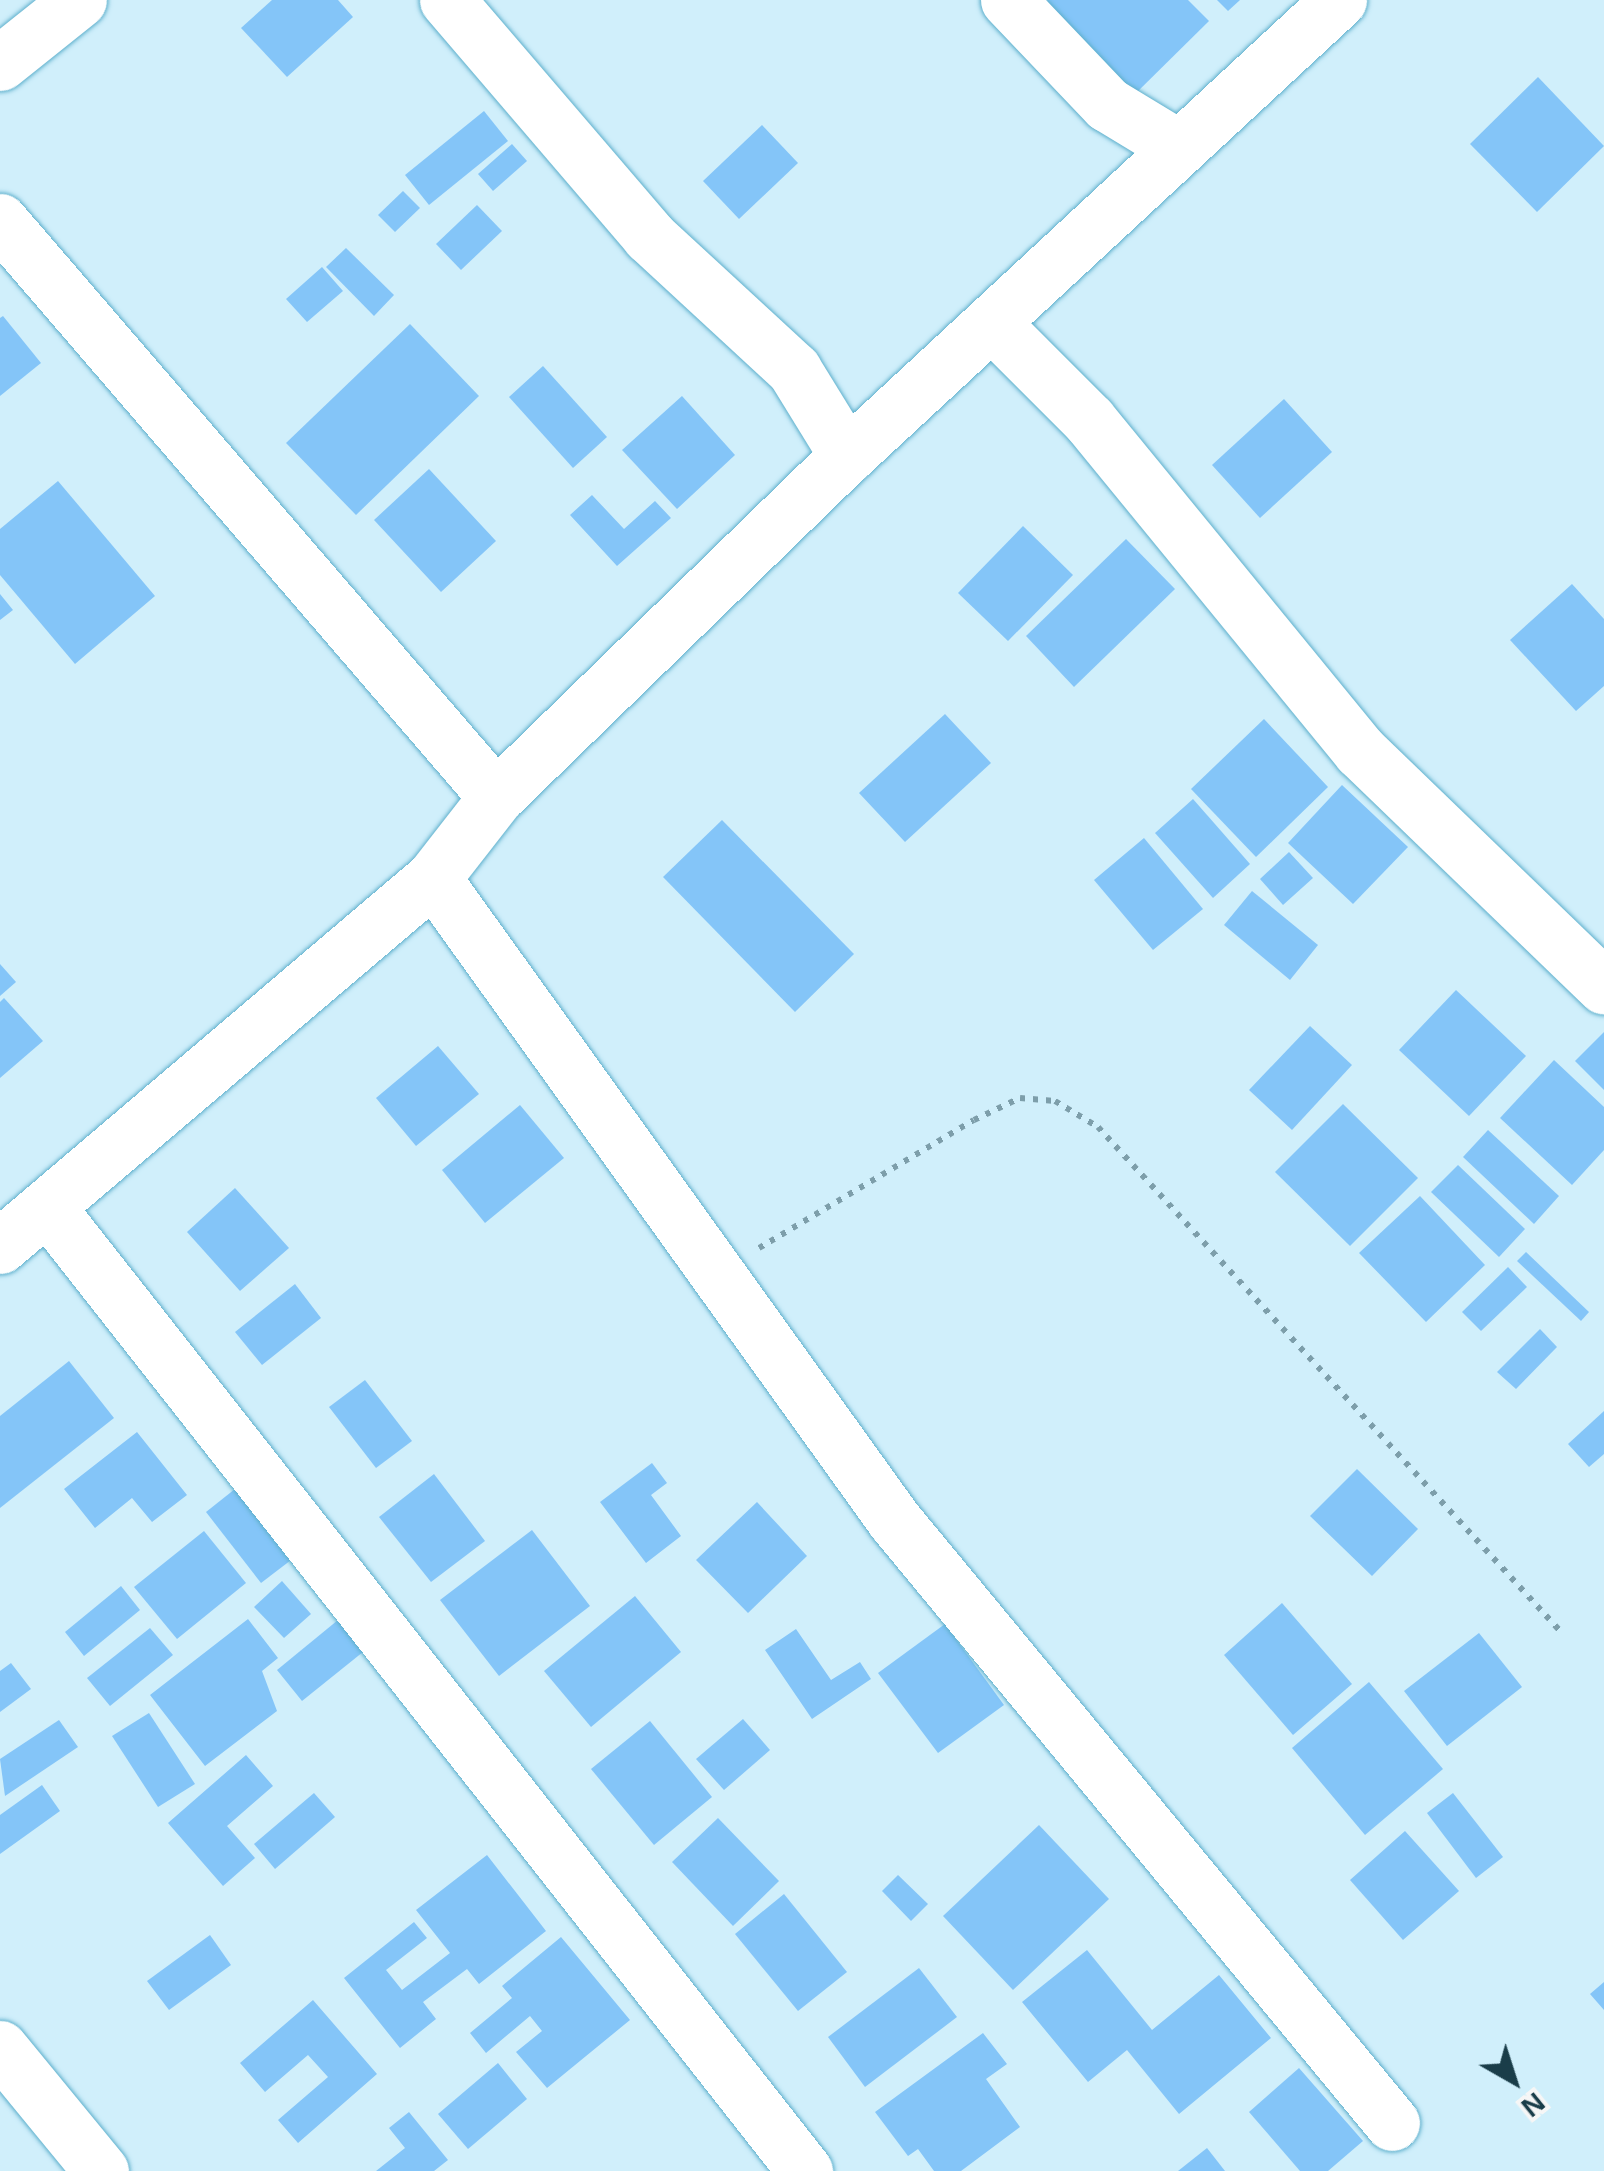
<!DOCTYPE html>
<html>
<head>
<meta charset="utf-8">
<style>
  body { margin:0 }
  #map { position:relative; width:1604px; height:2171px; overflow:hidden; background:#d0effb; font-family:Helvetica,sans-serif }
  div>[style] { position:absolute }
  .building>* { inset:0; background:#84c5f8 }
  .path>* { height:6px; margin-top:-3px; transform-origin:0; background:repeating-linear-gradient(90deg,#7d9eaa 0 5px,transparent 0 13px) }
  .roads { filter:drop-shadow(0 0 2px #5dafcc) drop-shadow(0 0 2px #5dafcc) }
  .minor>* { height:55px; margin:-27.5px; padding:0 27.5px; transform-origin:27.5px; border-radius:27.5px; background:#fff }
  span { translate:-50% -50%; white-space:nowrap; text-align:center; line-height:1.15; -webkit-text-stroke:10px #f6f6f6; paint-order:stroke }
  .north { position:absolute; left:1464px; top:2031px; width:100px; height:100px; -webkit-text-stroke:8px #f6f6f6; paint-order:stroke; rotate:141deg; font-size:28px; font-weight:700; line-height:40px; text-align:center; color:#1a3d49 }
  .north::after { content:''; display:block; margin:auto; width:35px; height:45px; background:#1a3d49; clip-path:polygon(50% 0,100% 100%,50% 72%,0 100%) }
</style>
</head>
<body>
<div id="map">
  <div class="building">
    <div style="clip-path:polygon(272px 0,338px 0,353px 17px,287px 77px,241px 28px)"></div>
    <div style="clip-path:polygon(1048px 0,1188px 0,1209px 21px,1130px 99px,1040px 8px)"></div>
    <div style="clip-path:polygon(1217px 0,1240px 0,1228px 11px)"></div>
    <div style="clip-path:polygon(1538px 77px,1604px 146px,1537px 212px,1470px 144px)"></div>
    <div style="clip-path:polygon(484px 111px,508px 141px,429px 205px,405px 175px)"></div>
    <div style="clip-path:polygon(762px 125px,798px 163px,739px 219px,703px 181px)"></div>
    <div style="clip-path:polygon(512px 144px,527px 161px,493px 191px,478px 174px)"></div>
    <div style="clip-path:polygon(403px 191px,420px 208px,395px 232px,378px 215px)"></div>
    <div style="clip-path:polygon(477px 205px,502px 231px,461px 270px,436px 244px)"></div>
    <div style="clip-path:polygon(346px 248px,394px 295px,374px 316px,326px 267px)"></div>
    <div style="clip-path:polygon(322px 267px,343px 291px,307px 322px,286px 299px)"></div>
    <div style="clip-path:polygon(3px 316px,41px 363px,0 396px,0 318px)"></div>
    <div style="clip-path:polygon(410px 324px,479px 396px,356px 515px,286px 443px)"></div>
    <div style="clip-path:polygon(543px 366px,607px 437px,573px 468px,509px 397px)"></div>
    <div style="clip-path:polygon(682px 396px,735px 455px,677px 509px,622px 450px)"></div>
    <div style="clip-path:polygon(1284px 399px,1332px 452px,1260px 518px,1212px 465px)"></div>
    <div style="clip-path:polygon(429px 469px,496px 541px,441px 592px,374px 520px)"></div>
    <div style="clip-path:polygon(58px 481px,155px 596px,75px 664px,0 575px,0 529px)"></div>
    <div style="clip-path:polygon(592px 495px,624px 529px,655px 501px,671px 518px,617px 566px,570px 515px)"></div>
    <div style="clip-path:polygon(1023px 526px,1073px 575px,1008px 641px,958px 593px)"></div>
    <div style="clip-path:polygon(1126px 539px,1175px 589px,1074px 687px,1026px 636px)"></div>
    <div style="clip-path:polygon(1572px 584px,1604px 619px,1604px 686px,1576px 711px,1510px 640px)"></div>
    <div style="clip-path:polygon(0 594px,13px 610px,0 620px)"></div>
    <div style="clip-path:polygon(945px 714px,991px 763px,905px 842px,859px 793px)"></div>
    <div style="clip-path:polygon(1264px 719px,1328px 787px,1256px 857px,1191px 789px)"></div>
    <div style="clip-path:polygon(1342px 785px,1408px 847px,1353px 904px,1288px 843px)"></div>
    <div style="clip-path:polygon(1193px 799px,1250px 864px,1213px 898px,1155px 833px)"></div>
    <div style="clip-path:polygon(722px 820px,854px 954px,795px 1012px,663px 877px)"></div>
    <div style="clip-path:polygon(1144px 838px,1203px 909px,1153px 950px,1094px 880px)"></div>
    <div style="clip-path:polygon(1289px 852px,1313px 878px,1283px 905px,1260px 879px)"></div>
    <div style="clip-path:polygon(1252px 891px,1318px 945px,1290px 980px,1224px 925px)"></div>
    <div style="clip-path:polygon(0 964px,16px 982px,0 996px)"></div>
    <div style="clip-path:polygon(1456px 990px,1526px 1056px,1469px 1116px,1399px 1050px)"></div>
    <div style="clip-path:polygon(4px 998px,43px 1041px,0 1078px,0 1002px)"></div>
    <div style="clip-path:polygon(1310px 1026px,1352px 1065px,1292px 1130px,1249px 1090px)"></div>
    <div style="clip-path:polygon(1604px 1032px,1604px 1090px,1575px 1061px)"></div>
    <div style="clip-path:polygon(438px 1046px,479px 1094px,416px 1146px,376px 1098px)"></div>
    <div style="clip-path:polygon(1554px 1060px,1604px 1107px,1604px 1150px,1572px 1185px,1500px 1118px)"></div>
    <div style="clip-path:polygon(1343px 1104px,1418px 1178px,1350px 1246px,1275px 1172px)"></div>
    <div style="clip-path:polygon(520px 1105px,564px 1158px,485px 1223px,442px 1170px)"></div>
    <div style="clip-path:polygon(1488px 1130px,1559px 1196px,1534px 1224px,1463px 1157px)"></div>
    <div style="clip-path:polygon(1458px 1165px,1525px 1229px,1499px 1257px,1431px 1192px)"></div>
    <div style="clip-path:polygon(235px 1188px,289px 1248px,240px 1291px,187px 1232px)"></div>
    <div style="clip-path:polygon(1420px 1196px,1485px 1265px,1426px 1322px,1359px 1253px)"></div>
    <div style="clip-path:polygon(1526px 1252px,1589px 1312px,1581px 1321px,1517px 1261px)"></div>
    <div style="clip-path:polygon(1508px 1267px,1527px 1287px,1481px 1331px,1462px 1312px)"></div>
    <div style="clip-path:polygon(295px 1284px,321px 1318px,262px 1365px,235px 1332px)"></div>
    <div style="clip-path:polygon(1540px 1329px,1557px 1347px,1516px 1389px,1497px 1372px)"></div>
    <div style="clip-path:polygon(69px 1361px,114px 1418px,0 1508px,0 1416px)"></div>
    <div style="clip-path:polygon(365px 1380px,412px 1441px,376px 1468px,329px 1407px)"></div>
    <div style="clip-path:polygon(1604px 1411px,1604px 1454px,1589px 1467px,1568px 1444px)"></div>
    <div style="clip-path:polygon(137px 1432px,187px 1495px,152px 1522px,132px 1498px,95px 1528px,64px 1489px)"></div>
    <div style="clip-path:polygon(652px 1463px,667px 1483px,651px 1495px,681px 1536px,646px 1563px,600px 1502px)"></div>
    <div style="clip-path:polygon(1357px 1469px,1418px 1529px,1372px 1576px,1310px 1516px)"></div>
    <div style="clip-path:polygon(434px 1474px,485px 1541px,431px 1582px,379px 1517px)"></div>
    <div style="clip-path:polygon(240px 1485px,295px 1557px,261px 1583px,206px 1512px)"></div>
    <div style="clip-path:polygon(757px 1502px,807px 1556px,748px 1613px,696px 1560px)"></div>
    <div style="clip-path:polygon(532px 1530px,590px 1606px,499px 1676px,440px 1600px)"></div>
    <div style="clip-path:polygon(204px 1531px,246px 1583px,177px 1639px,134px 1587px)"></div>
    <div style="clip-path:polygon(282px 1581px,311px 1614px,284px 1638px,254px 1607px)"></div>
    <div style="clip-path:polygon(121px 1586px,140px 1610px,84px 1656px,65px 1632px)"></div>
    <div style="clip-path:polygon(635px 1596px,681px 1652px,591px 1727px,544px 1671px)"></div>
    <div style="clip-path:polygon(1282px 1603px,1352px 1684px,1293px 1735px,1224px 1655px)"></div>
    <div style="clip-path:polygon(248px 1619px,278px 1658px,262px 1671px,277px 1711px,205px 1766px,150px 1695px)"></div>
    <div style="clip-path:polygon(338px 1620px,363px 1652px,302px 1701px,277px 1670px)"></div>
    <div style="clip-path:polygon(945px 1624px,1004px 1705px,938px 1753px,878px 1673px)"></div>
    <div style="clip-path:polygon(150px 1628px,173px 1655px,110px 1706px,87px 1678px)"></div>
    <div style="clip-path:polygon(796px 1629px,831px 1680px,860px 1662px,871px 1679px,812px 1719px,765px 1650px)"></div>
    <div style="clip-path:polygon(1479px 1633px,1522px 1687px,1447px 1746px,1404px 1691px)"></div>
    <div style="clip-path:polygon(11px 1663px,31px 1689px,0 1712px,0 1671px)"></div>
    <div style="clip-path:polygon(1369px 1682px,1443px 1769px,1365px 1835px,1292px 1748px)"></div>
    <div style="clip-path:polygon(149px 1713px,195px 1784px,158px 1807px,112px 1736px)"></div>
    <div style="clip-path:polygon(743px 1719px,770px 1750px,724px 1790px,696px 1759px)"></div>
    <div style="clip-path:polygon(59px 1720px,78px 1747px,5px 1796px,0 1759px)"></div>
    <div style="clip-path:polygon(650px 1721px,712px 1797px,654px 1845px,591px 1769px)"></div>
    <div style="clip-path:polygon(246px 1755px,273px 1786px,227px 1826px,255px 1858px,223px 1886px,168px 1823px)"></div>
    <div style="clip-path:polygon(42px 1785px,60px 1811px,0 1854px,0 1815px)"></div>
    <div style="clip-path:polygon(314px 1793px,335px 1817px,275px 1869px,254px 1844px)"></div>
    <div style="clip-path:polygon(1453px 1793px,1503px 1857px,1476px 1878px,1427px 1813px)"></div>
    <div style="clip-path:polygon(718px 1818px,779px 1881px,733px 1926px,672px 1862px)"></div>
    <div style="clip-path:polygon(1039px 1825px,1109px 1899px,1013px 1990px,943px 1916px)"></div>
    <div style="clip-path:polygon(1405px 1831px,1459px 1891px,1403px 1940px,1350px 1880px)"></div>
    <div style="clip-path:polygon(487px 1855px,546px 1931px,479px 1984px,467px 1969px,423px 2002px,436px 2019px,400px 2048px,344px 1978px,414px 1922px,427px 1938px,386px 1970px,402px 1990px,450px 1953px,416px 1910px)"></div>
    <div style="clip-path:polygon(898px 1875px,928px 1904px,911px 1921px,882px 1891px)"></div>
    <div style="clip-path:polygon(784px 1894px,847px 1972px,798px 2011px,735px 1934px)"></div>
    <div style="clip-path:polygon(210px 1935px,231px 1965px,169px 2010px,147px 1981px)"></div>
    <div style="clip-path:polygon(561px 1937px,630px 2020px,547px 2088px,516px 2052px,542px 2031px,530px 2016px,486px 2053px,470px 2033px,512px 1998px,502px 1986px)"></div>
    <div style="clip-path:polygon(1087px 1950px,1152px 2030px,1219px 1975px,1271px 2038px,1179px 2114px,1127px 2050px,1088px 2082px,1022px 2002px)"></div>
    <div style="clip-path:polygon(919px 1968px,957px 2017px,865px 2087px,828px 2037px)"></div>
    <div style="clip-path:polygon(1604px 1982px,1604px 2010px,1590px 1994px)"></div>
    <div style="clip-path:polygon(313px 2000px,377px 2074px,298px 2143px,278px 2120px,328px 2077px,308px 2055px,265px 2092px,240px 2063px)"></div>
    <div style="clip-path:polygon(983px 2033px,1007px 2064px,986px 2079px,1020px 2127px,961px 2171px,934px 2171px,918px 2149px,908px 2156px,875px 2112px)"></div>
    <div style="clip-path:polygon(498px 2063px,527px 2099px,468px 2149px,438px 2114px)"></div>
    <div style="clip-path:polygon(1299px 2068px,1363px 2141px,1328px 2171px,1300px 2171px,1249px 2112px)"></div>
    <div style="clip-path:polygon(409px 2112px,448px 2160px,434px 2171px,376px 2171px,405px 2148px,389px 2128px)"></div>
    <div style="clip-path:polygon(1207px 2148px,1225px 2171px,1178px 2171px)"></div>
  </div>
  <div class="path">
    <div style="left:759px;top:1248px;width:250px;rotate:-30.8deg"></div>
    <div style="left:974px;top:1120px;width:51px;rotate:-25.6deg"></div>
    <div style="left:1020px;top:1098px;width:35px;rotate:5deg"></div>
    <div style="left:1055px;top:1101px;width:50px;rotate:31.2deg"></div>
    <div style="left:1098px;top:1127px;width:687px;rotate:47.48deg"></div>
  </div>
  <div class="roads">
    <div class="minor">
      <div style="left:447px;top:0;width:311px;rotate:49.4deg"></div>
      <div style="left:649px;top:236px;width:197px;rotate:42.7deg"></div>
      <div style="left:794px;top:370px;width:101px;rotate:58.4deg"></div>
      <div style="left:1008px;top:0;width:144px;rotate:46.4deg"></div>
      <div style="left:1107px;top:104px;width:83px;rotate:31.2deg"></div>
      <div style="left:0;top:63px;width:101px;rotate:-38.6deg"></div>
      <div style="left:0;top:221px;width:760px;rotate:49.27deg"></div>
      <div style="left:995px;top:326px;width:133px;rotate:45deg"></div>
      <div style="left:1089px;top:420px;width:428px;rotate:50.7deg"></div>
      <div style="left:1360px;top:751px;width:339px;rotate:44deg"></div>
      <div style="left:433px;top:878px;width:790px;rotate:54.32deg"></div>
      <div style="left:894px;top:1520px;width:782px;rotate:50.45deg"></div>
      <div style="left:48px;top:1208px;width:1225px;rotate:51.83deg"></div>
      <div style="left:0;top:1246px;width:568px;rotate:-40.36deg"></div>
      <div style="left:433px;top:878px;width:103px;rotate:-52.1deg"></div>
      <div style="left:496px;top:797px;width:489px;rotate:-44.2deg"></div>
      <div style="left:847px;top:456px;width:671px;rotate:-42.83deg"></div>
      <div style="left:0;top:2048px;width:159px;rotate:50.6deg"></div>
    </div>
  </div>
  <div class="north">N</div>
</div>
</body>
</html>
